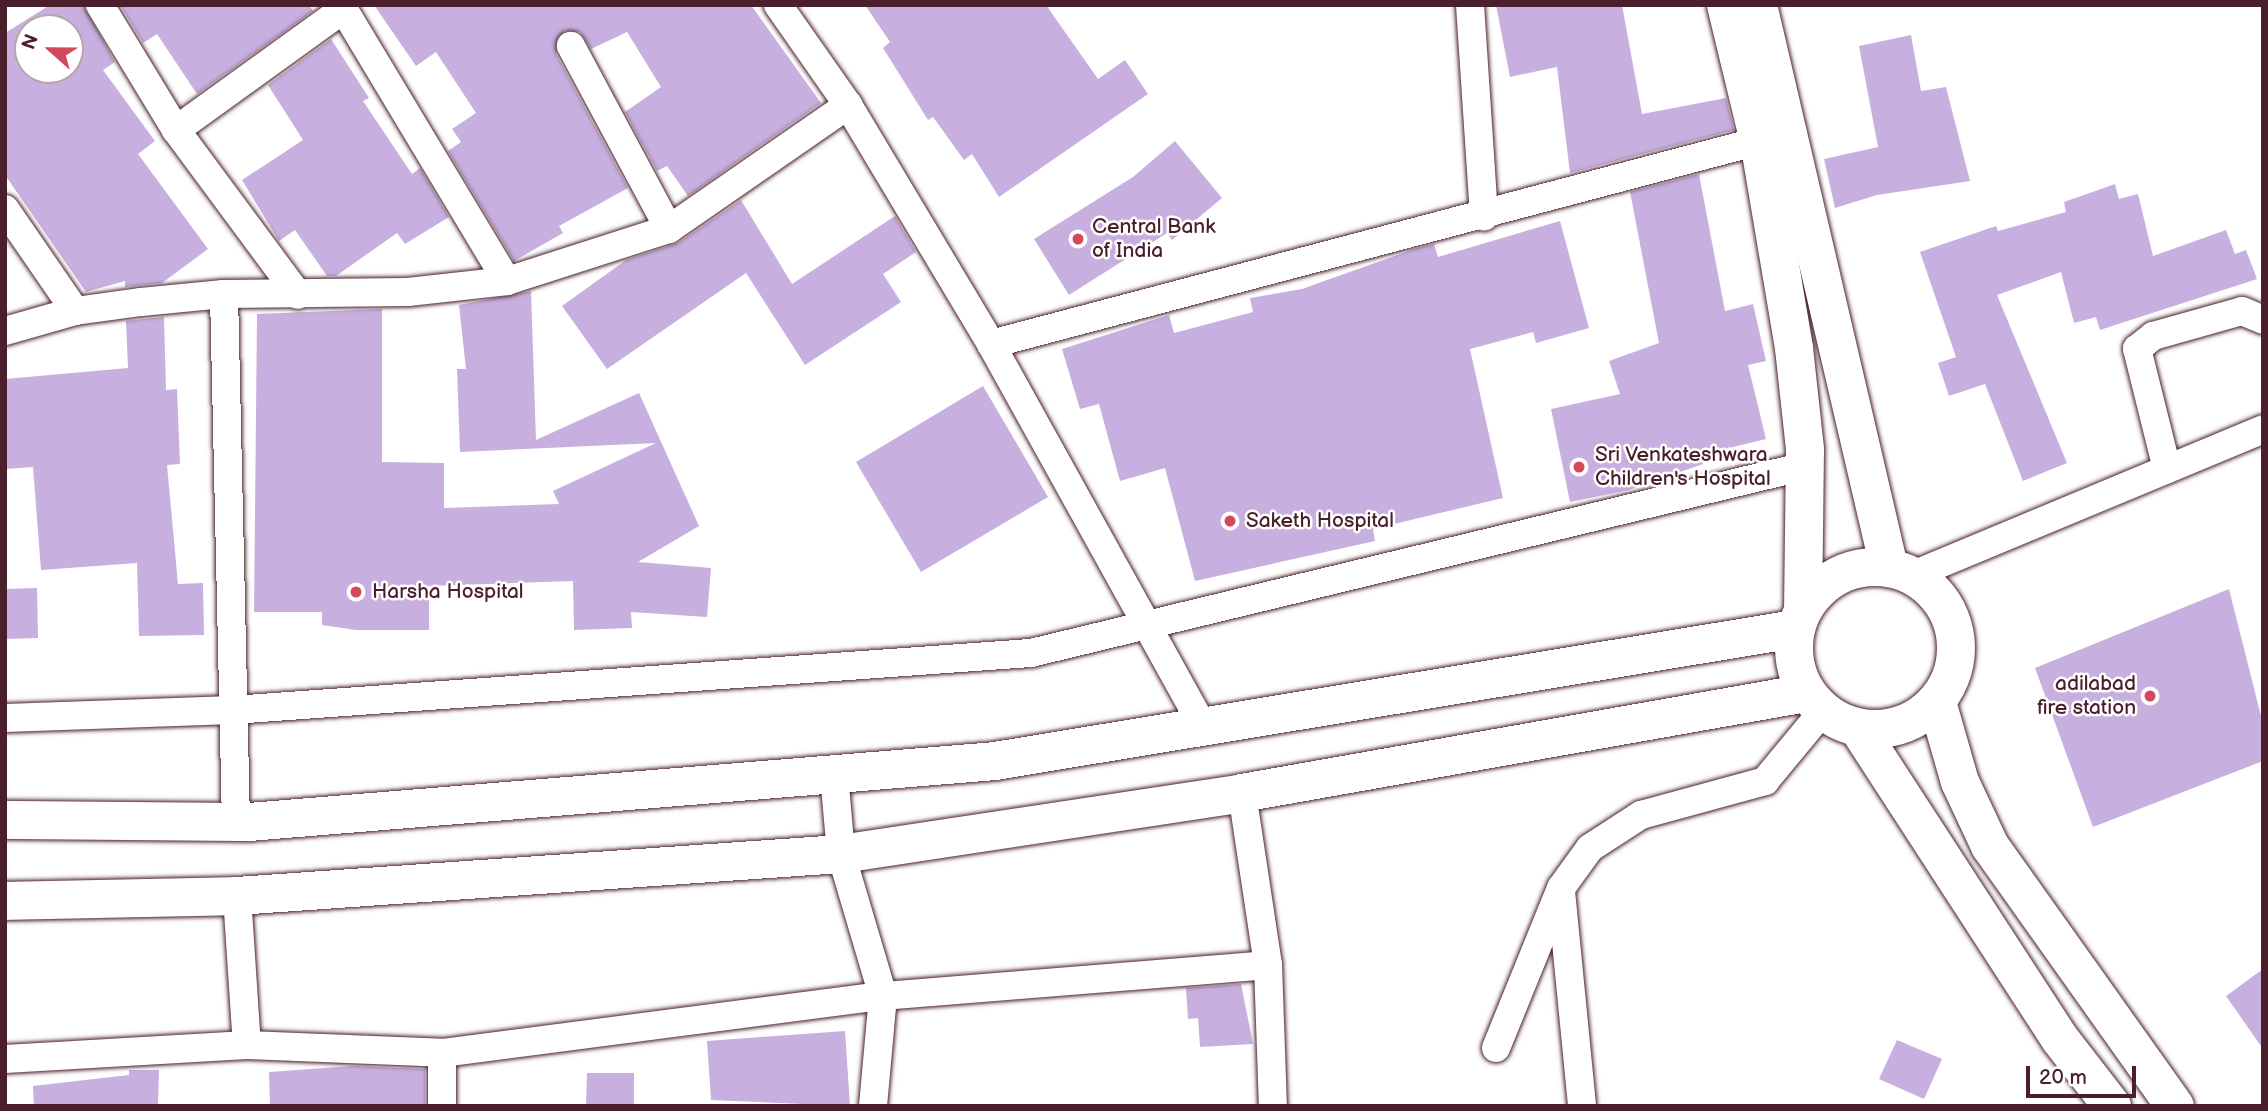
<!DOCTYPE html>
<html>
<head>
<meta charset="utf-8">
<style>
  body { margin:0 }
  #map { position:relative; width:2268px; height:1111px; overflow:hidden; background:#fff; font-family:"Balsamiq Sans",sans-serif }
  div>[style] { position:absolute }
  .building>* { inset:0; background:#c7b0df }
  .roads { filter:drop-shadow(0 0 2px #4a1f2b) drop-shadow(0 0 2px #4a1f2b) }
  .minor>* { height:28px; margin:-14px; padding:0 14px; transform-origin:14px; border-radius:14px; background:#fff }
  .primary>* { height:38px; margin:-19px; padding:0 19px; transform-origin:19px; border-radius:19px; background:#fff }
  .primary>.ring { margin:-19px; padding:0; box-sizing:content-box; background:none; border:38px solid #fff; border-radius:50% }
  .dots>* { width:19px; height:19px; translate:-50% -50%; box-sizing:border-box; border:4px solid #fff; border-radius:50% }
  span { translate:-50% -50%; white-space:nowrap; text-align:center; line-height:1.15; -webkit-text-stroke:5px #fff; paint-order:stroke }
  .poi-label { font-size:21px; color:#4a1f2b }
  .left { translate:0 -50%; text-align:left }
  .right { translate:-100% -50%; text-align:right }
  .frame { position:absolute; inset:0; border:7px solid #4a1f2b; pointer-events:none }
  .north { position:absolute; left:14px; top:14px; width:70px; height:70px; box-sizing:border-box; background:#fff; border:2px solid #b7a5aa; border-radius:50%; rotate:291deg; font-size:19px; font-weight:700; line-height:28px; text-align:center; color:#4a1f2b }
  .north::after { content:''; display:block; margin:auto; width:24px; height:32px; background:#d1495b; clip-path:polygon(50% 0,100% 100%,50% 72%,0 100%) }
  .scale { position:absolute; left:2026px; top:1066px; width:110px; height:32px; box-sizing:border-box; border:4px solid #4a1f2b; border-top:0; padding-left:9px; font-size:21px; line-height:24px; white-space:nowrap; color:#4a1f2b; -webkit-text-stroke:5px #fff; paint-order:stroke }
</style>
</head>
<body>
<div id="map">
  <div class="building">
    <div style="clip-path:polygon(evenodd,50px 5px,83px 5px,115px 62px,103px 70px,155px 141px,138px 154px,208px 249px,162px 283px,125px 287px,125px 281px,86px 292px,5px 175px,5px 33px,50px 5px,28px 28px,70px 28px,70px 70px,28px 70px,28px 28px)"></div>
    <div style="clip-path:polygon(120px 5px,309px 5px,313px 11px,197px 94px,157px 34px,143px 43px)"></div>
    <div style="clip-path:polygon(374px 5px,751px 5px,821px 103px,688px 196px,667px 166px,657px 171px,625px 112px,661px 87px,627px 32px,591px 49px,580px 32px,564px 31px,556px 54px,628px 188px,559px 226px,563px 233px,514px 261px,448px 151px,461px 142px,452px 129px,476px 113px,436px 52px,416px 66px)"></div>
    <div style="clip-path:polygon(865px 5px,1046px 5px,1098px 79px,1125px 60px,1148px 94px,999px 197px,972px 154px,964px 160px,933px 117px,928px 120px,883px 48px,890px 42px)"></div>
    <div style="clip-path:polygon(1496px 5px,1622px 5px,1642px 114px,1726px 98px,1734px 130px,1570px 173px,1557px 67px,1510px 77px)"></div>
    <div style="clip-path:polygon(1911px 35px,1921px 91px,1946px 87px,1970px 181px,1877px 195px,1835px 208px,1824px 159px,1878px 147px,1859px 46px)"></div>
    <div style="clip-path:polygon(331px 39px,369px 98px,363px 101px,412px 174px,420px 168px,449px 217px,405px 244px,397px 233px,336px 276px,327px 276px,295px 230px,279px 241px,242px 180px,303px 140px,268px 85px)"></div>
    <div style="clip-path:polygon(1175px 141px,1222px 198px,1172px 240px,1167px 233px,1069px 295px,1034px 239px,1133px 177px)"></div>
    <div style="clip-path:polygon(1699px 174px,1725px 311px,1753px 304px,1766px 361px,1748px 365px,1766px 439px,1700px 455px,1703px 464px,1629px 490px,1570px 502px,1551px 409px,1620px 394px,1609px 361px,1659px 343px,1630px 192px)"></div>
    <div style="clip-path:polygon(2115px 184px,2119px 199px,2138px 194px,2153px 256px,2226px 230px,2235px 254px,2246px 250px,2257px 279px,2100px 330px,2096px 317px,2074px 323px,2061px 272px,1997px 295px,2067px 463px,2023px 481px,1985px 384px,1949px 396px,1938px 363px,1956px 357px,1920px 252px,1996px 226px,1998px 231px,2066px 212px,2064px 202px)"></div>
    <div style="clip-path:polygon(741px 200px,792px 284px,895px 216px,916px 252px,883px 274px,901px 302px,805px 365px,746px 273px,607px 369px,562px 306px,626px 260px,678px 243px)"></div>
    <div style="clip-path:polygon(1560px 221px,1589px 328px,1536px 343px,1533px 332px,1470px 349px,1503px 498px,1373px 529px,1375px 541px,1195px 581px,1165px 468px,1120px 481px,1099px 404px,1080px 409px,1062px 349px,1169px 315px,1174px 333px,1253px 312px,1250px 298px,1302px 289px,1417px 248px,1434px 244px,1438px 257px)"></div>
    <div style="clip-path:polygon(531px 291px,536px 440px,639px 393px,699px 526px,638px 562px,711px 568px,707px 617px,631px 612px,632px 628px,574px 630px,573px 581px,429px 586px,429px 630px,356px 630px,322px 625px,322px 612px,254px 612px,257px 314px,382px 309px,382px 462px,444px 463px,444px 508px,559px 504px,553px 491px,656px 443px,460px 452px,457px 369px,466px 369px,459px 305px)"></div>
    <div style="clip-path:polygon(164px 317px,166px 390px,177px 389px,180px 464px,167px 465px,178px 584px,203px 583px,204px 635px,139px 636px,137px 563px,41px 570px,33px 467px,5px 469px,5px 379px,128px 368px,126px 321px)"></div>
    <div style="clip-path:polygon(983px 386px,1048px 497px,921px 572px,856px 462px)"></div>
    <div style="clip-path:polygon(37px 588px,38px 638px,5px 639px,5px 589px)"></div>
    <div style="clip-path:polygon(2229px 589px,2263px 724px,2263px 761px,2093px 827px,2035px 668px)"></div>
    <div style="clip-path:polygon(2263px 969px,2263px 1049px,2226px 996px)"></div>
    <div style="clip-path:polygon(1241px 984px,1253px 1044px,1200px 1047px,1198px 1018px,1188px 1019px,1186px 988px)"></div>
    <div style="clip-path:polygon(845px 1031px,850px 1106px,711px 1100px,707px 1041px)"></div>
    <div style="clip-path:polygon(1897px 1040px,1942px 1059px,1924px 1099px,1879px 1079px)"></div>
    <div style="clip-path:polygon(353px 1066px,425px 1069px,425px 1106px,270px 1106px,269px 1072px)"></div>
    <div style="clip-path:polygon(129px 1070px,159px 1070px,158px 1106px,34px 1106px,33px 1086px,129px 1075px)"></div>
    <div style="clip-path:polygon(587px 1073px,634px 1073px,634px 1106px,586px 1106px)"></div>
  </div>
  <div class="roads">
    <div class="minor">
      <div style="left:100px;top:5px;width:146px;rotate:58.7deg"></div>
      <div style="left:176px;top:130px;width:205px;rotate:53.5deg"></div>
      <div style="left:341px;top:5px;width:322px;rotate:59deg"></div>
      <div style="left:778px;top:5px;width:122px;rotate:55deg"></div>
      <div style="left:848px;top:105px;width:279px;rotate:59.1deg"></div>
      <div style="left:991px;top:344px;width:438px;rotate:61deg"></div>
      <div style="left:1470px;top:5px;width:212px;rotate:86.2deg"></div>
      <div style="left:176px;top:130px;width:207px;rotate:-35.8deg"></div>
      <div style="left:5px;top:209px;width:124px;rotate:55.5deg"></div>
      <div style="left:669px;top:229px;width:218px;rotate:-34.7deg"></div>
      <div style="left:224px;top:294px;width:527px;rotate:88.7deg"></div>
      <div style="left:5px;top:331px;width:73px;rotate:-15.9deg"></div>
      <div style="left:75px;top:311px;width:67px;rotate:-7.8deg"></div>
      <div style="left:141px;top:302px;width:83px;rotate:-5.5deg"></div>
      <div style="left:224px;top:294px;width:184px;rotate:-0.6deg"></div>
      <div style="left:408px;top:292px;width:100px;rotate:-6.3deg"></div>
      <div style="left:507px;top:281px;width:170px;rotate:-17.8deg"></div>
      <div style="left:669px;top:229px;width:208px;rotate:-118.2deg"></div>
      <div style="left:991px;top:344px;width:794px;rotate:-14.81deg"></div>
      <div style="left:2167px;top:469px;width:124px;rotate:-104deg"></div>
      <div style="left:2137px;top:349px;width:21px;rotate:-39deg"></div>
      <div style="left:2153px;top:336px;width:92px;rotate:-15.7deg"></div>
      <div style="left:2242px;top:311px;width:23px;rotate:23deg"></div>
      <div style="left:1913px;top:575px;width:379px;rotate:-22.6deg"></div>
      <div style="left:5px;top:718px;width:228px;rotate:-2deg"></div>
      <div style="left:233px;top:710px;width:800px;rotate:-4.09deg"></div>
      <div style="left:1031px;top:653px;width:796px;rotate:-13.58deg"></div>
      <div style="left:834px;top:774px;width:80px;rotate:85deg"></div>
      <div style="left:841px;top:854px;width:148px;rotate:73.5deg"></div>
      <div style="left:883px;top:996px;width:110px;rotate:95.2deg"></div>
      <div style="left:1242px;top:793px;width:174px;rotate:81.4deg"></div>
      <div style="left:1268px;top:965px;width:141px;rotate:88deg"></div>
      <div style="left:1561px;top:891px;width:216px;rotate:84.4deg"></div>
      <div style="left:237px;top:896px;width:149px;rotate:86.2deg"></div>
      <div style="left:1496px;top:1048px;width:173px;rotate:-67.9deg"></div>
      <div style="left:1561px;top:888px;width:49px;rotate:-54.1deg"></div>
      <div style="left:1590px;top:848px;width:61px;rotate:-32.9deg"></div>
      <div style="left:1641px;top:815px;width:129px;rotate:-15.3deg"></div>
      <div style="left:1765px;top:781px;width:91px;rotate:-50.4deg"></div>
      <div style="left:5px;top:1059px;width:242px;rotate:-3.3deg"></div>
      <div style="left:247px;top:1045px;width:195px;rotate:2.3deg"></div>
      <div style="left:442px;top:1053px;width:445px;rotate:-7.4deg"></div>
      <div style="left:883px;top:996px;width:386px;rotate:-4.6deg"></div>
      <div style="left:442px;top:1106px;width:53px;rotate:-90deg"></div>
    </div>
    <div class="primary">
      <div style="left:1726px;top:5px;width:140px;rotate:76.4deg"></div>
      <div style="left:1759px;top:141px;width:210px;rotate:80.4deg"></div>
      <div style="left:1794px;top:348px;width:103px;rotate:83.8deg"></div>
      <div style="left:1805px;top:450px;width:159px;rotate:90.7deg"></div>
      <div style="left:1758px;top:5px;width:577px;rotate:76.88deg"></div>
      <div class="ring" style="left:1794px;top:567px;width:124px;height:124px"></div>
      <div style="left:1937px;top:702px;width:83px;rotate:74deg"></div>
      <div style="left:1960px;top:782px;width:71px;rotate:64.9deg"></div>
      <div style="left:1990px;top:846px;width:319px;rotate:54.6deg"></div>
      <div style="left:1858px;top:728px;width:371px;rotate:57deg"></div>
      <div style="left:2060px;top:1039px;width:85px;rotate:52.2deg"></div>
      <div style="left:5px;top:820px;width:244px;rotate:0.5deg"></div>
      <div style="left:249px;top:822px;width:748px;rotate:-4.67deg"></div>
      <div style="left:995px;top:761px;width:811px;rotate:-9.37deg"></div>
      <div style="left:5px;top:901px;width:232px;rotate:-1.2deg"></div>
      <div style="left:237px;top:896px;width:605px;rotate:-3.98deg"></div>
      <div style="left:841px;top:854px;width:406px;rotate:-8.6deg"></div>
      <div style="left:1242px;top:793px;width:573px;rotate:-10.05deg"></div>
    </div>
  </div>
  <div class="dots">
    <div style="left:1078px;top:239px;background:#d1495b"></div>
    <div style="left:1579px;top:467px;background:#d1495b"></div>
    <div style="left:1230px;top:521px;background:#d1495b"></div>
    <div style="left:356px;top:592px;background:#d1495b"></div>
    <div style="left:2150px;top:696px;background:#d1495b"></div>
  </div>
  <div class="poi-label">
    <span class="left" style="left:1092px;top:239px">Central Bank<br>of India</span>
    <span class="left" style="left:1595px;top:467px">Sri Venkateshwara<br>Children's Hospital</span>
    <span class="left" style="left:1246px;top:521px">Saketh Hospital</span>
    <span class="left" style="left:372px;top:592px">Harsha Hospital</span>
    <span class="right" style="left:2136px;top:696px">adilabad<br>fire station</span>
  </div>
  <div class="frame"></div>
  <div class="north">N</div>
  <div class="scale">20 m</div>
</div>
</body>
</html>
